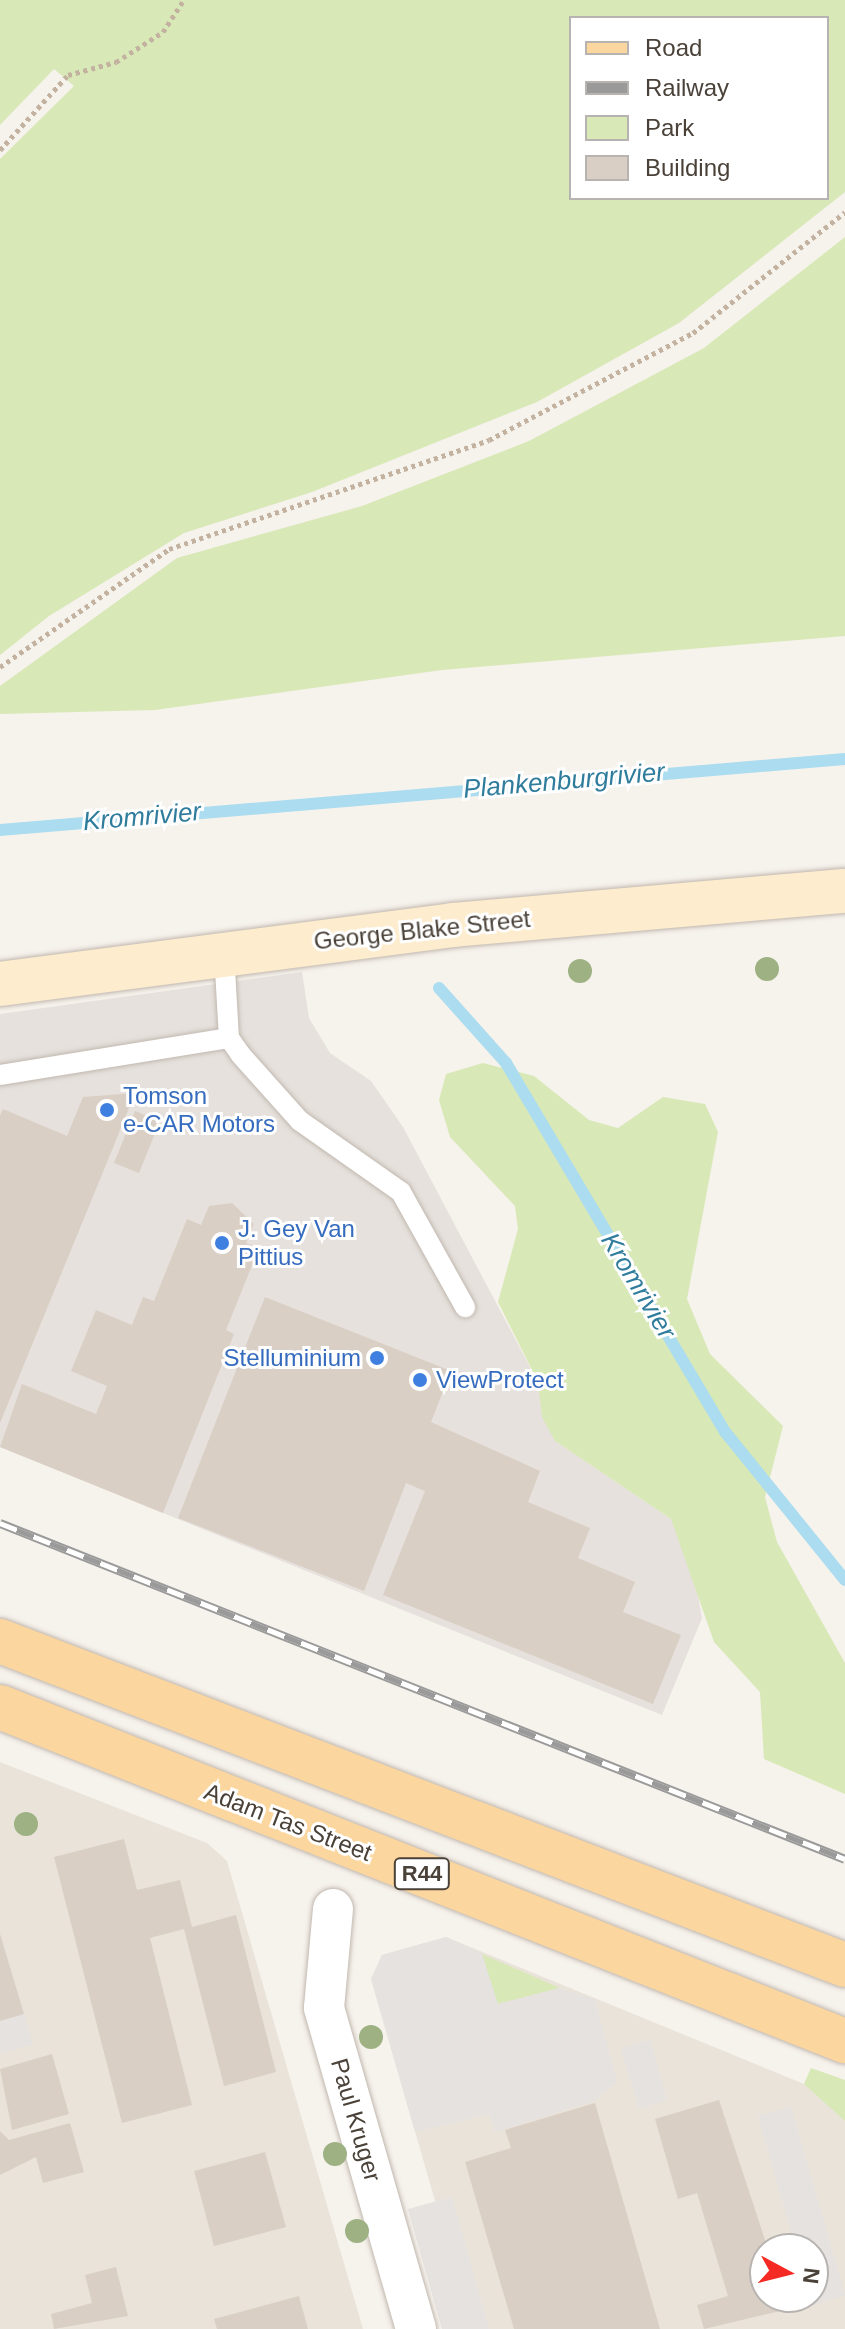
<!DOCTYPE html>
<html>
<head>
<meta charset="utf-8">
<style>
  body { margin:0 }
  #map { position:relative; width:845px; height:2329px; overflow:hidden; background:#f6f2ec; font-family:Helvetica,sans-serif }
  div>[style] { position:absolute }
  .residential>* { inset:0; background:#e9e3da }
  .industrial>* { inset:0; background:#e6e1dd }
  .green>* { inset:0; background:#d8e8b7 }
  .parking>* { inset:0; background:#e5e2e0 }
  .stream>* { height:12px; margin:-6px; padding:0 6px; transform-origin:6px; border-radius:6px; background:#abdcf0 }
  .building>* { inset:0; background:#dacfc5 }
  .path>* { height:5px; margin-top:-2.5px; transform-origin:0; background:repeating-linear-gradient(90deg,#c3b2a0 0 4px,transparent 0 8px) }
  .roads { filter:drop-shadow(0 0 2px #c1b8af) drop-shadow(0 0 2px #c1b8af) }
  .lane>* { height:20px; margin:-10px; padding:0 10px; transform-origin:10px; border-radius:10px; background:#fff }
  .street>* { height:40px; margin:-20px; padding:0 20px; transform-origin:20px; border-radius:20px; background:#fff }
  .secondary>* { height:44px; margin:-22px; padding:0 22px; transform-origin:22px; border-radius:22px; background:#fdecce }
  .primary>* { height:44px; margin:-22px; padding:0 22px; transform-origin:22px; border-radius:22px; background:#fcd69f }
  .rail>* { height:9px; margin-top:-4.5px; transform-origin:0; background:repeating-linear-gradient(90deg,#fff 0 18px,#9a9a9a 0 36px); box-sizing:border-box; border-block:2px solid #9a9a9a }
  .trees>* { width:24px; height:24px; margin:-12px; border-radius:50%; background:#9db183 }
  .dots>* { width:22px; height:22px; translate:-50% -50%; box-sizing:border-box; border:4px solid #fff; border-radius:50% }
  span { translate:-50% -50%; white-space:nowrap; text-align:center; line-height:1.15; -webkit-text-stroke:6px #fff; paint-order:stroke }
  .shield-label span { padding:2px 6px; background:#fff; border:2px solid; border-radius:6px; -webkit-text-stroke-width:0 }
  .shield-label { font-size:22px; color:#4a4239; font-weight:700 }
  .street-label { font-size:24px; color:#4a4239 }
  .shop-label { font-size:24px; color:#366cbe }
  .left { translate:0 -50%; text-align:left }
  .right { translate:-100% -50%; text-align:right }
  .water-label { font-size:26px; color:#2f7c9c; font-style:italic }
  .legend { position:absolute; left:569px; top:16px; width:260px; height:184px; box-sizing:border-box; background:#fff; border:2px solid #b7b3b0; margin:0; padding:10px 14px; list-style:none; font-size:24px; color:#4a4239 }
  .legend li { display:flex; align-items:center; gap:16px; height:40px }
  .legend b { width:40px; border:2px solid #b7b3b0 }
  .north { position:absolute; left:749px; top:2233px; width:80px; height:80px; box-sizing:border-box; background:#fff; border:2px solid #b7b3b0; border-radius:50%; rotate:97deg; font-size:22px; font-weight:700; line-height:32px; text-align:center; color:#4a4239 }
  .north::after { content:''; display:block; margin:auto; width:28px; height:36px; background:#f52a24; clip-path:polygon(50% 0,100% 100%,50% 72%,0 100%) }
</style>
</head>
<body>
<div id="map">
  <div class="residential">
    <div style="clip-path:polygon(0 1762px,207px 1843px,227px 1861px,363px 2329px,0 2329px)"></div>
    <div style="clip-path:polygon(evenodd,446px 1937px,804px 2084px,833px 2104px,845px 2121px,845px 2329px,472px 2329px,371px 1979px,382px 1955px,446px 1937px,765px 2249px,813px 2249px,813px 2297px,765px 2297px,765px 2249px)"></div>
  </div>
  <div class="industrial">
    <div style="clip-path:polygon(302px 972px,309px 1018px,330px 1053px,371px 1081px,403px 1127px,538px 1382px,555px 1441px,671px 1519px,693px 1568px,702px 1618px,662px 1715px,0 1447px,0 1014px)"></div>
  </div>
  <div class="green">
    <div style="clip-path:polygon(evenodd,0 0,845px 0,845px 192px,679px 323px,537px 402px,312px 492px,184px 533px,49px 616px,0 655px,0 159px,74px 86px,54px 69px,0 125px,0 0,571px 18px,827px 18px,827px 198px,571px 198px,571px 18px)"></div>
    <div style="clip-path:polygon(845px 237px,845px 636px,442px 670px,155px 710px,0 714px,0 686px,177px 558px,362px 506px,529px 441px,704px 348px)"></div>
    <div style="clip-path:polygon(483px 1063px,534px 1076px,589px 1120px,618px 1128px,663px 1097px,705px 1104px,718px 1132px,687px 1299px,710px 1354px,783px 1426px,765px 1497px,777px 1542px,845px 1663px,845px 1794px,764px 1759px,760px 1692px,714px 1642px,671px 1519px,555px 1441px,542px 1417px,538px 1382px,498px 1302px,518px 1229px,515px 1206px,450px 1137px,439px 1100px,446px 1074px)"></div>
    <div style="clip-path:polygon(482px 1954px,560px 1988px,497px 2004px)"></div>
    <div style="clip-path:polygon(811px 2068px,845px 2080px,845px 2121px,804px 2084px)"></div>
  </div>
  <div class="parking">
    <div style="clip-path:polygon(0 1931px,33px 2044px,0 2054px)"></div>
    <div style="clip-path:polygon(446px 1937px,482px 1954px,498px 2004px,560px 1988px,595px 2000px,617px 2082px,594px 2101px,495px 2132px,489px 2114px,415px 2132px,371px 1979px,382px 1955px)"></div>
    <div style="clip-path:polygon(650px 2040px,667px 2100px,639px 2109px,621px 2049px)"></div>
    <div style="clip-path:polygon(791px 2107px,845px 2295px,812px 2306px,813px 2249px,796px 2249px,758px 2116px)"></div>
    <div style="clip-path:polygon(452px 2197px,489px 2329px,442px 2329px,408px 2209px)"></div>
  </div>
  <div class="stream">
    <div style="left:0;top:830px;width:848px;rotate:-4.8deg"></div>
    <div style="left:439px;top:988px;width:101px;rotate:48.2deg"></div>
    <div style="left:506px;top:1063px;width:430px;rotate:59.3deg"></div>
    <div style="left:726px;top:1433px;width:189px;rotate:51deg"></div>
  </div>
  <div class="building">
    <div style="clip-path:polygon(135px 1093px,110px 1155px,0 1423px,0 1115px,3px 1109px,67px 1136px,83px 1097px)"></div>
    <div style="clip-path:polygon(135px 1111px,160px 1121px,139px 1173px,114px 1163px)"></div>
    <div style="clip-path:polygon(232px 1203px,254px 1224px,246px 1243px,259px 1248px,226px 1330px,234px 1334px,163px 1513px,0 1447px,22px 1384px,96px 1414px,107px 1386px,71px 1371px,96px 1310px,132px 1325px,143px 1297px,154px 1301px,187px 1219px,201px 1225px,209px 1206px)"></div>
    <div style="clip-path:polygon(265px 1297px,451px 1371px,431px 1422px,540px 1471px,528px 1502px,590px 1528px,578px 1558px,635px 1582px,623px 1612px,681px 1635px,653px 1704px,383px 1595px,425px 1491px,406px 1483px,364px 1591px,178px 1518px)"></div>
    <div style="clip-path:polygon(124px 1839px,137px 1890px,180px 1880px,192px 1927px,236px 1915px,276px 2072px,224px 2086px,184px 1929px,150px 1938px,192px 2105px,122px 2123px,54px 1857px)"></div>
    <div style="clip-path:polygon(0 1934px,24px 2014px,0 2021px)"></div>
    <div style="clip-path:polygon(52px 2054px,69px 2114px,12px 2130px,0 2069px)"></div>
    <div style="clip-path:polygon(719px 2100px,768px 2249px,765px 2297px,798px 2297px,801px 2306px,704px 2329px,697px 2305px,728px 2296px,697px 2193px,678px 2199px,655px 2119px)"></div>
    <div style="clip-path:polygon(595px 2103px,660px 2329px,514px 2329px,465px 2162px,511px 2148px,505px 2130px)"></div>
    <div style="clip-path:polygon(70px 2123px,84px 2172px,43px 2183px,36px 2157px,0 2175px,0 2131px,9px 2140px)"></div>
    <div style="clip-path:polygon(265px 2152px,286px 2227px,214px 2246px,194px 2171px)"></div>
    <div style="clip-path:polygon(116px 2267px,128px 2316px,54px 2329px,51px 2314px,92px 2303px,85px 2275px)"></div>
    <div style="clip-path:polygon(299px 2296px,308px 2329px,217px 2329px,214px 2319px)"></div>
  </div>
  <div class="path">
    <div style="left:0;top:150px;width:101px;rotate:-47.8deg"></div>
    <div style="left:68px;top:75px;width:50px;rotate:-15.2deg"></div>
    <div style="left:116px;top:62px;width:56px;rotate:-32.6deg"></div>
    <div style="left:163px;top:32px;width:38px;rotate:-57deg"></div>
    <div style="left:0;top:667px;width:206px;rotate:-34.9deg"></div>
    <div style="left:169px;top:549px;width:338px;rotate:-18.8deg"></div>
    <div style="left:489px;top:440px;width:230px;rotate:-27.7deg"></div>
    <div style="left:693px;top:333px;width:194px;rotate:-38.5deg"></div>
  </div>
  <div class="roads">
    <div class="lane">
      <div style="left:224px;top:952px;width:86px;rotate:86.7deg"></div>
      <div style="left:229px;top:1038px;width:19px;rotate:55deg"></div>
      <div style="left:240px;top:1054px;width:90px;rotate:48.2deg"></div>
      <div style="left:300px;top:1121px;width:123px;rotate:35.1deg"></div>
      <div style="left:401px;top:1192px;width:132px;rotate:60.9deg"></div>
      <div style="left:0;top:1075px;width:232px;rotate:-9.2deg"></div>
    </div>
    <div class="street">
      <div style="left:333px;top:1909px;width:99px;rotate:95.2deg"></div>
      <div style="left:324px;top:2008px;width:334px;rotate:74deg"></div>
    </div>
    <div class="secondary">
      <div style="left:0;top:984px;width:457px;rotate:-7.4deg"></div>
      <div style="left:453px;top:925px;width:393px;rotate:-5deg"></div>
    </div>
    <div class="primary">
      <div style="left:0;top:1641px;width:905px;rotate:20.98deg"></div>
      <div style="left:0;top:1707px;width:909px;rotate:21.57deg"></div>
    </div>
  </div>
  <div class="rail">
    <div style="left:0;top:1523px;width:909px;rotate:21.68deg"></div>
  </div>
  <div class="trees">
    <div style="left:767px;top:969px"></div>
    <div style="left:580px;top:971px"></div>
    <div style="left:26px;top:1824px"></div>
    <div style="left:371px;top:2037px"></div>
    <div style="left:335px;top:2154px"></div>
    <div style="left:357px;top:2231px"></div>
  </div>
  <div class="dots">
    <div style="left:107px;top:1110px;background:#3f7fe0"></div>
    <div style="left:222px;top:1243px;background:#3f7fe0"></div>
    <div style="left:377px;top:1358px;background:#3f7fe0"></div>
    <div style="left:420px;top:1380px;background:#3f7fe0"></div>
  </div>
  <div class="shield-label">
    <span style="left:422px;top:1874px">R44</span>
  </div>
  <div class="street-label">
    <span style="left:422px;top:930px;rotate:-6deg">George Blake Street</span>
    <span style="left:288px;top:1822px;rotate:21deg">Adam Tas Street</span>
    <span style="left:356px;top:2120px;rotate:74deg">Paul Kruger</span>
  </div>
  <div class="shop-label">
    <span class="left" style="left:123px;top:1110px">Tomson<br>e-CAR Motors</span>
    <span class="left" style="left:238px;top:1243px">J. Gey Van<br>Pittius</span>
    <span class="right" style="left:361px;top:1358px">Stelluminium</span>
    <span class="left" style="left:436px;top:1380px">ViewProtect</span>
  </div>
  <div class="water-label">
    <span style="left:564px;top:781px;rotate:-5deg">Plankenburgrivier</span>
    <span style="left:142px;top:817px;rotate:-5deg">Kromrivier</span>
    <span style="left:638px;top:1286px;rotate:59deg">Kromrivier</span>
  </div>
  <ul class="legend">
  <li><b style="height:10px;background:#fcd69f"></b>Road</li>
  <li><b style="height:10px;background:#9a9a9a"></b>Railway</li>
  <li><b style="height:22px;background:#d8e8b7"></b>Park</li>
  <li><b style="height:22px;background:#dacfc5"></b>Building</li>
  </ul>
  <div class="north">N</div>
</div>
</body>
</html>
